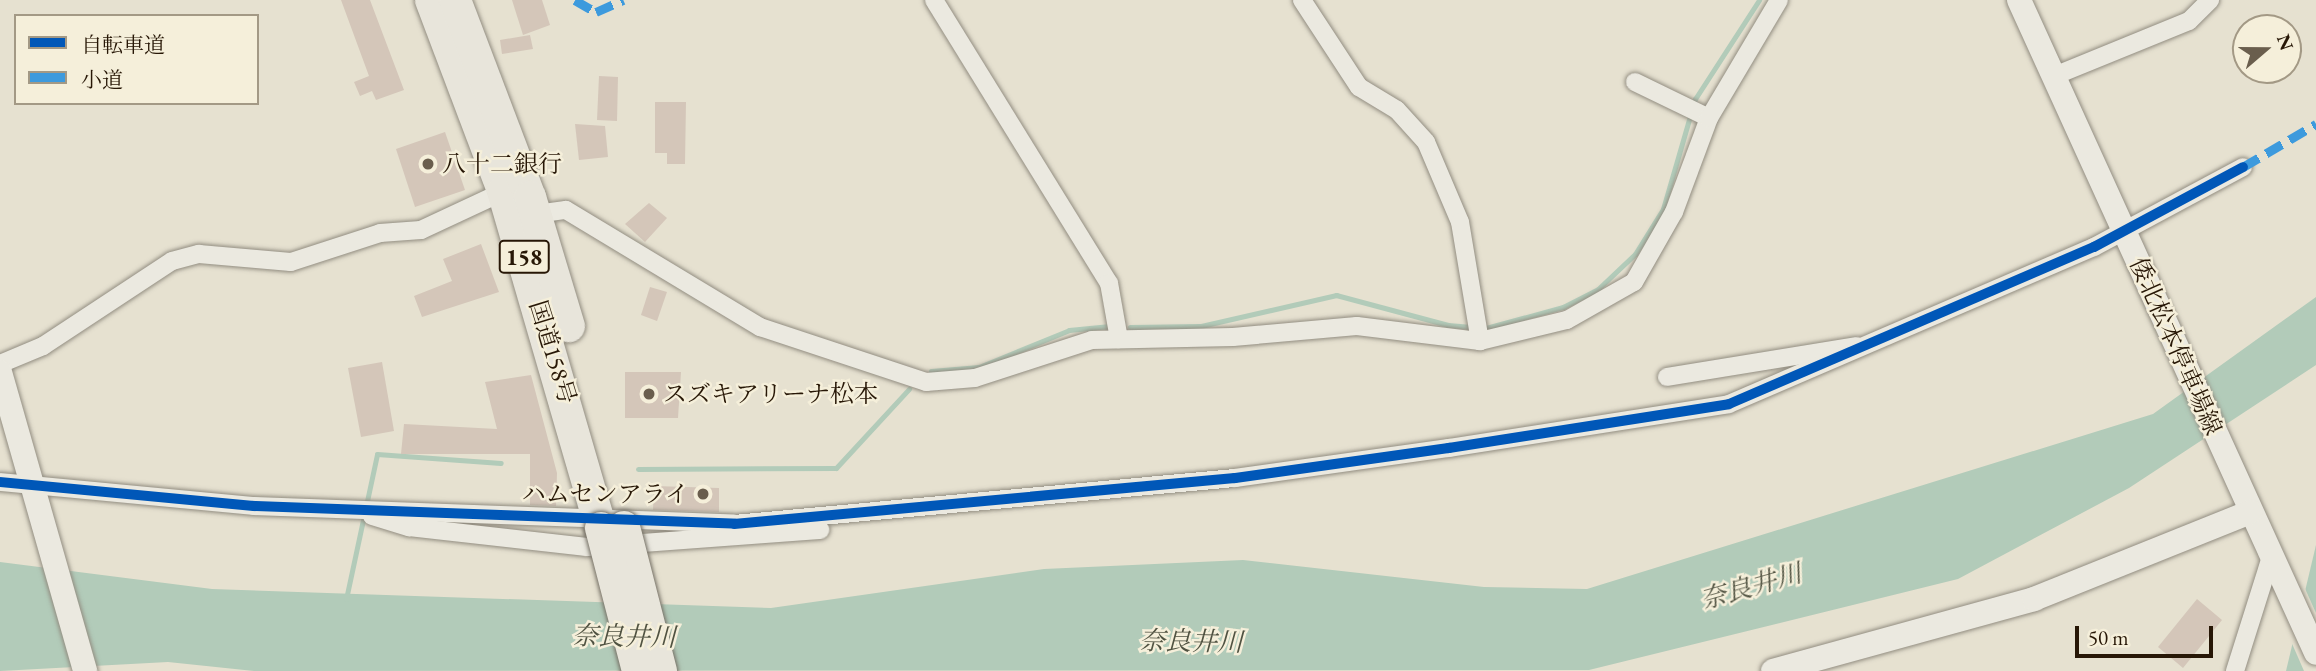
<!DOCTYPE html>
<html>
<head>
<meta charset="utf-8">
<style>
  body { margin:0 }
  #map { position:relative; width:2316px; height:671px; overflow:hidden; background:#e6e1d0; font-family:"EB Garamond","Noto Serif JP",serif }
  div>[style] { position:absolute }
  .water>* { inset:0; background:#b2cbb9 }
  .pier>* { inset:0; background:#e6e1d0 }
  .stream>* { height:5px; margin:-2.5px; padding:0 2.5px; transform-origin:2.5px; border-radius:2.5px; background:#b2cbb9 }
  .building>* { inset:0; background:#d4c6b9 }
  .roads { filter:drop-shadow(0 0 2px #928d81) drop-shadow(0 0 2px #928d81) }
  .street>* { height:18px; margin:-9px; padding:0 9px; transform-origin:9px; border-radius:9px; background:#ebe9e0 }
  .secondary>* { height:24px; margin:-12px; padding:0 12px; transform-origin:12px; border-radius:12px; background:#ebe9e0 }
  .highway>* { height:32px; margin:-16px; padding:0 16px; transform-origin:16px; border-radius:16px; background:#e8e5db }
  .bridges { filter:drop-shadow(0 0 2px #777267) drop-shadow(0 0 2px #777267) }
  .highway-bridge>* { height:32px; margin:-16px; padding:0 16px; transform-origin:16px; border-radius:16px; background:#e8e5db }
  .quiet>* { height:9px; margin-top:-4.5px; transform-origin:0; background:repeating-linear-gradient(90deg,#3d9add 0 18px,transparent 0 27px) }
  .cycleway>* { height:10px; margin:-5px; padding:0 5px; transform-origin:5px; border-radius:5px; background:#0057b8 }
  .dots>* { width:19px; height:19px; translate:-50% -50%; box-sizing:border-box; border:4px solid #f5efda; border-radius:50% }
  span { translate:-50% -50%; white-space:nowrap; text-align:center; line-height:1.15; -webkit-text-stroke:5px #f5efda; paint-order:stroke }
  .shield-label span { padding:2px 5px; background:#f5efda; border:2px solid; border-radius:5px; -webkit-text-stroke-width:0 }
  .shield-label { font-size:23px; color:#271706; font-weight:700 }
  .poi-label { font-size:24px; color:#271706 }
  .left { translate:0 -50%; text-align:left }
  .right { translate:-100% -50%; text-align:right }
  .street-label { font-size:24px; color:#271706 }
  .water-label { font-size:26px; color:#505241; font-style:italic }
  .legend { position:absolute; left:14px; top:14px; width:245px; height:91px; box-sizing:border-box; background:#f5efda; border:2px solid #a39985; margin:0; padding:9px 12px; list-style:none; font-size:21px; color:#271706 }
  .legend li { display:flex; align-items:center; gap:14px; height:35px }
  .legend b { width:35px; border:2px solid #a39985 }
  .north { position:absolute; left:2232px; top:14px; width:70px; height:70px; box-sizing:border-box; background:#f5efda; border:2px solid #a39985; border-radius:50%; rotate:70deg; font-size:19px; font-weight:700; line-height:28px; text-align:center; color:#271706 }
  .north::after { content:''; display:block; margin:auto; width:24px; height:32px; background:#6a5e4d; clip-path:polygon(50% 0,100% 100%,50% 72%,0 100%) }
  .scale { position:absolute; left:2075px; top:626px; width:138px; height:32px; box-sizing:border-box; border:4px solid #271706; border-top:0; padding-left:9px; font-size:21px; line-height:24px; white-space:nowrap; color:#271706; -webkit-text-stroke:5px #f5efda; paint-order:stroke }
</style>
</head>
<body>
<div id="map">
  <div class="water">
    <div style="clip-path:polygon(2316px 297px,2316px 365px,2129px 488px,1958px 579px,1589px 670px,254px 671px,168px 662px,0 671px,0 562px,212px 589px,771px 608px,1044px 569px,1243px 560px,1484px 587px,1587px 589px,2153px 414px)"></div>
    <div style="clip-path:polygon(2316px 545px,2316px 671px,2286px 671px)"></div>
  </div>
  <div class="pier">
    <div style="clip-path:polygon(2303px 584px,2316px 613px,2316px 671px,2304px 671px,2290px 639px)"></div>
  </div>
  <div class="stream">
    <div style="left:1130px;top:327px;width:71px;rotate:-0.8deg"></div>
    <div style="left:1201px;top:326px;width:139px;rotate:-12.9deg"></div>
    <div style="left:1336px;top:295px;width:116px;rotate:15deg"></div>
    <div style="left:1448px;top:325px;width:38px;rotate:5deg"></div>
    <div style="left:1486px;top:328px;width:80px;rotate:-15.3deg"></div>
    <div style="left:1563px;top:307px;width:39px;rotate:-27deg"></div>
    <div style="left:1598px;top:289px;width:51px;rotate:-43.4deg"></div>
    <div style="left:1635px;top:254px;width:53px;rotate:-58.1deg"></div>
    <div style="left:1663px;top:209px;width:115px;rotate:-73.8deg"></div>
    <div style="left:1695px;top:99px;width:118px;rotate:-57.1deg"></div>
    <div style="left:931px;top:371px;width:48px;rotate:-4.8deg"></div>
    <div style="left:979px;top:367px;width:97px;rotate:-22.3deg"></div>
    <div style="left:1069px;top:330px;width:41px;rotate:-5.6deg"></div>
    <div style="left:638px;top:469px;width:198px;rotate:-0.3deg"></div>
    <div style="left:836px;top:468px;width:108px;rotate:-47.3deg"></div>
    <div style="left:346px;top:599px;width:148px;rotate:-77.9deg"></div>
    <div style="left:377px;top:454px;width:124px;rotate:4.2deg"></div>
  </div>
  <div class="building">
    <div style="clip-path:polygon(341px 0,370px 0,404px 90px,376px 100px,372px 91px,360px 96px,354px 82px,369px 76px)"></div>
    <div style="clip-path:polygon(512px 0,542px 0,550px 25px,523px 35px)"></div>
    <div style="clip-path:polygon(530px 35px,533px 49px,502px 54px,500px 40px)"></div>
    <div style="clip-path:polygon(599px 76px,618px 77px,617px 121px,597px 120px)"></div>
    <div style="clip-path:polygon(655px 102px,686px 102px,685px 164px,667px 164px,667px 153px,655px 153px)"></div>
    <div style="clip-path:polygon(575px 124px,605px 126px,608px 157px,579px 160px)"></div>
    <div style="clip-path:polygon(445px 132px,465px 190px,415px 207px,396px 149px)"></div>
    <div style="clip-path:polygon(649px 203px,667px 218px,645px 242px,625px 224px)"></div>
    <div style="clip-path:polygon(481px 244px,499px 292px,422px 317px,414px 296px,452px 281px,443px 259px)"></div>
    <div style="clip-path:polygon(650px 287px,667px 292px,657px 321px,641px 315px)"></div>
    <div style="clip-path:polygon(382px 362px,394px 431px,361px 437px,348px 368px)"></div>
    <div style="clip-path:polygon(625px 372px,681px 372px,678px 418px,625px 418px)"></div>
    <div style="clip-path:polygon(531px 375px,557px 473px,556px 506px,530px 505px,530px 454px,401px 454px,404px 424px,497px 429px,485px 382px)"></div>
    <div style="clip-path:polygon(654px 486px,719px 488px,719px 512px,653px 510px)"></div>
    <div style="clip-path:polygon(2197px 599px,2222px 620px,2183px 668px,2158px 647px)"></div>
  </div>
  <div class="roads">
    <div class="street">
      <div style="left:934px;top:0;width:333px;rotate:58.3deg"></div>
      <div style="left:1109px;top:283px;width:57px;rotate:79.9deg"></div>
      <div style="left:1302px;top:0;width:104px;rotate:56.8deg"></div>
      <div style="left:1359px;top:87px;width:44px;rotate:31.2deg"></div>
      <div style="left:1397px;top:110px;width:43px;rotate:47.8deg"></div>
      <div style="left:1426px;top:142px;width:87px;rotate:67deg"></div>
      <div style="left:1460px;top:222px;width:121px;rotate:80.5deg"></div>
      <div style="left:2054px;top:76px;width:146px;rotate:-22.2deg"></div>
      <div style="left:2189px;top:21px;width:30px;rotate:-45deg"></div>
      <div style="left:1635px;top:82px;width:82px;rotate:25.9deg"></div>
      <div style="left:529px;top:215px;width:37px;rotate:-8deg"></div>
      <div style="left:566px;top:210px;width:227px;rotate:31.1deg"></div>
      <div style="left:760px;top:327px;width:175px;rotate:18.3deg"></div>
      <div style="left:926px;top:382px;width:49px;rotate:-4.7deg"></div>
      <div style="left:975px;top:378px;width:123px;rotate:-18deg"></div>
      <div style="left:1092px;top:340px;width:141px;rotate:-1.2deg"></div>
      <div style="left:1233px;top:337px;width:124px;rotate:-5.1deg"></div>
      <div style="left:1357px;top:326px;width:124px;rotate:7deg"></div>
      <div style="left:1480px;top:341px;width:89px;rotate:-13.6deg"></div>
      <div style="left:1567px;top:320px;width:77px;rotate:-29.6deg"></div>
      <div style="left:1634px;top:282px;width:81px;rotate:-60.3deg"></div>
      <div style="left:1674px;top:212px;width:100px;rotate:-69.6deg"></div>
      <div style="left:1709px;top:118px;width:137px;rotate:-59.3deg"></div>
      <div style="left:0;top:364px;width:47px;rotate:-22.7deg"></div>
      <div style="left:43px;top:346px;width:154px;rotate:-33.4deg"></div>
      <div style="left:172px;top:261px;width:28px;rotate:-15deg"></div>
      <div style="left:199px;top:254px;width:92px;rotate:5deg"></div>
      <div style="left:291px;top:262px;width:94px;rotate:-18deg"></div>
      <div style="left:380px;top:233px;width:41px;rotate:-4.2deg"></div>
      <div style="left:421px;top:230px;width:97px;rotate:-25deg"></div>
      <div style="left:1667px;top:377px;width:192px;rotate:-9.3deg"></div>
      <div style="left:0;top:482px;width:255px;rotate:5.4deg"></div>
      <div style="left:254px;top:506px;width:480px;rotate:2.1deg"></div>
      <div style="left:734px;top:524px;width:503px;rotate:-5.25deg"></div>
      <div style="left:1235px;top:478px;width:216px;rotate:-8deg"></div>
      <div style="left:1449px;top:448px;width:283px;rotate:-8.9deg"></div>
      <div style="left:1729px;top:404px;width:397px;rotate:-23.3deg"></div>
      <div style="left:2094px;top:247px;width:169px;rotate:-28.2deg"></div>
      <div style="left:372px;top:516px;width:39px;rotate:17deg"></div>
      <div style="left:409px;top:527px;width:179px;rotate:6.4deg"></div>
      <div style="left:587px;top:547px;width:234px;rotate:-4.2deg"></div>
      <div style="left:2235px;top:671px;width:120px;rotate:-72.5deg"></div>
    </div>
    <div class="secondary">
      <div style="left:2019px;top:0;width:717px;rotate:65.54deg"></div>
      <div style="left:0;top:372px;width:311px;rotate:74.1deg"></div>
      <div style="left:1773px;top:671px;width:271px;rotate:-15.4deg"></div>
      <div style="left:2034px;top:599px;width:233px;rotate:-21.9deg"></div>
    </div>
    <div class="highway">
      <div style="left:431px;top:0;width:204px;rotate:69.3deg"></div>
      <div style="left:503px;top:191px;width:351px;rotate:73.8deg"></div>
      <div style="left:455px;top:0;width:211px;rotate:69.2deg"></div>
      <div style="left:530px;top:197px;width:135px;rotate:73.2deg"></div>
    </div>
  </div>
  <div class="bridges">
    <div class="highway-bridge">
      <div style="left:624px;top:527px;width:149px;rotate:75.6deg"></div>
      <div style="left:601px;top:528px;width:148px;rotate:75.5deg"></div>
    </div>
  </div>
  <div class="quiet">
    <div style="left:575px;top:0;width:24px;rotate:30deg"></div>
    <div style="left:596px;top:12px;width:30px;rotate:-24deg"></div>
    <div style="left:2243px;top:167px;width:85px;rotate:-30.5deg"></div>
  </div>
  <div class="cycleway">
    <div style="left:0;top:482px;width:255px;rotate:5.4deg"></div>
    <div style="left:254px;top:506px;width:480px;rotate:2.1deg"></div>
    <div style="left:734px;top:524px;width:503px;rotate:-5.25deg"></div>
    <div style="left:1235px;top:478px;width:216px;rotate:-8deg"></div>
    <div style="left:1449px;top:448px;width:283px;rotate:-8.9deg"></div>
    <div style="left:1729px;top:404px;width:397px;rotate:-23.3deg"></div>
    <div style="left:2094px;top:247px;width:169px;rotate:-28.2deg"></div>
  </div>
  <div class="dots">
    <div style="left:428px;top:164px;background:#6a5e4d"></div>
    <div style="left:649px;top:394px;background:#6a5e4d"></div>
    <div style="left:703px;top:494px;background:#6a5e4d"></div>
  </div>
  <div class="shield-label">
    <span style="left:524px;top:257px">158</span>
  </div>
  <div class="poi-label">
    <span class="left" style="left:442px;top:164px">八十二銀行</span>
    <span class="left" style="left:663px;top:394px">スズキアリーナ松本</span>
    <span class="right" style="left:689px;top:494px">ハムセンアライ</span>
  </div>
  <div class="street-label">
    <span style="left:2176px;top:346px;rotate:66deg">倭北松本停車場線</span>
    <span style="left:553px;top:352px;rotate:73deg">国道158号</span>
  </div>
  <div class="water-label">
    <span style="left:1751px;top:587px;rotate:-16deg">奈良井川</span>
    <span style="left:624px;top:637px;rotate:1deg">奈良井川</span>
    <span style="left:1191px;top:642px;rotate:1deg">奈良井川</span>
  </div>
  <ul class="legend">
  <li><b style="height:9px;background:#0057b8"></b>自転車道</li>
  <li><b style="height:9px;background:#3d9add"></b>小道</li>
  </ul>
  <div class="north">N</div>
  <div class="scale">50 m</div>
</div>
</body>
</html>
